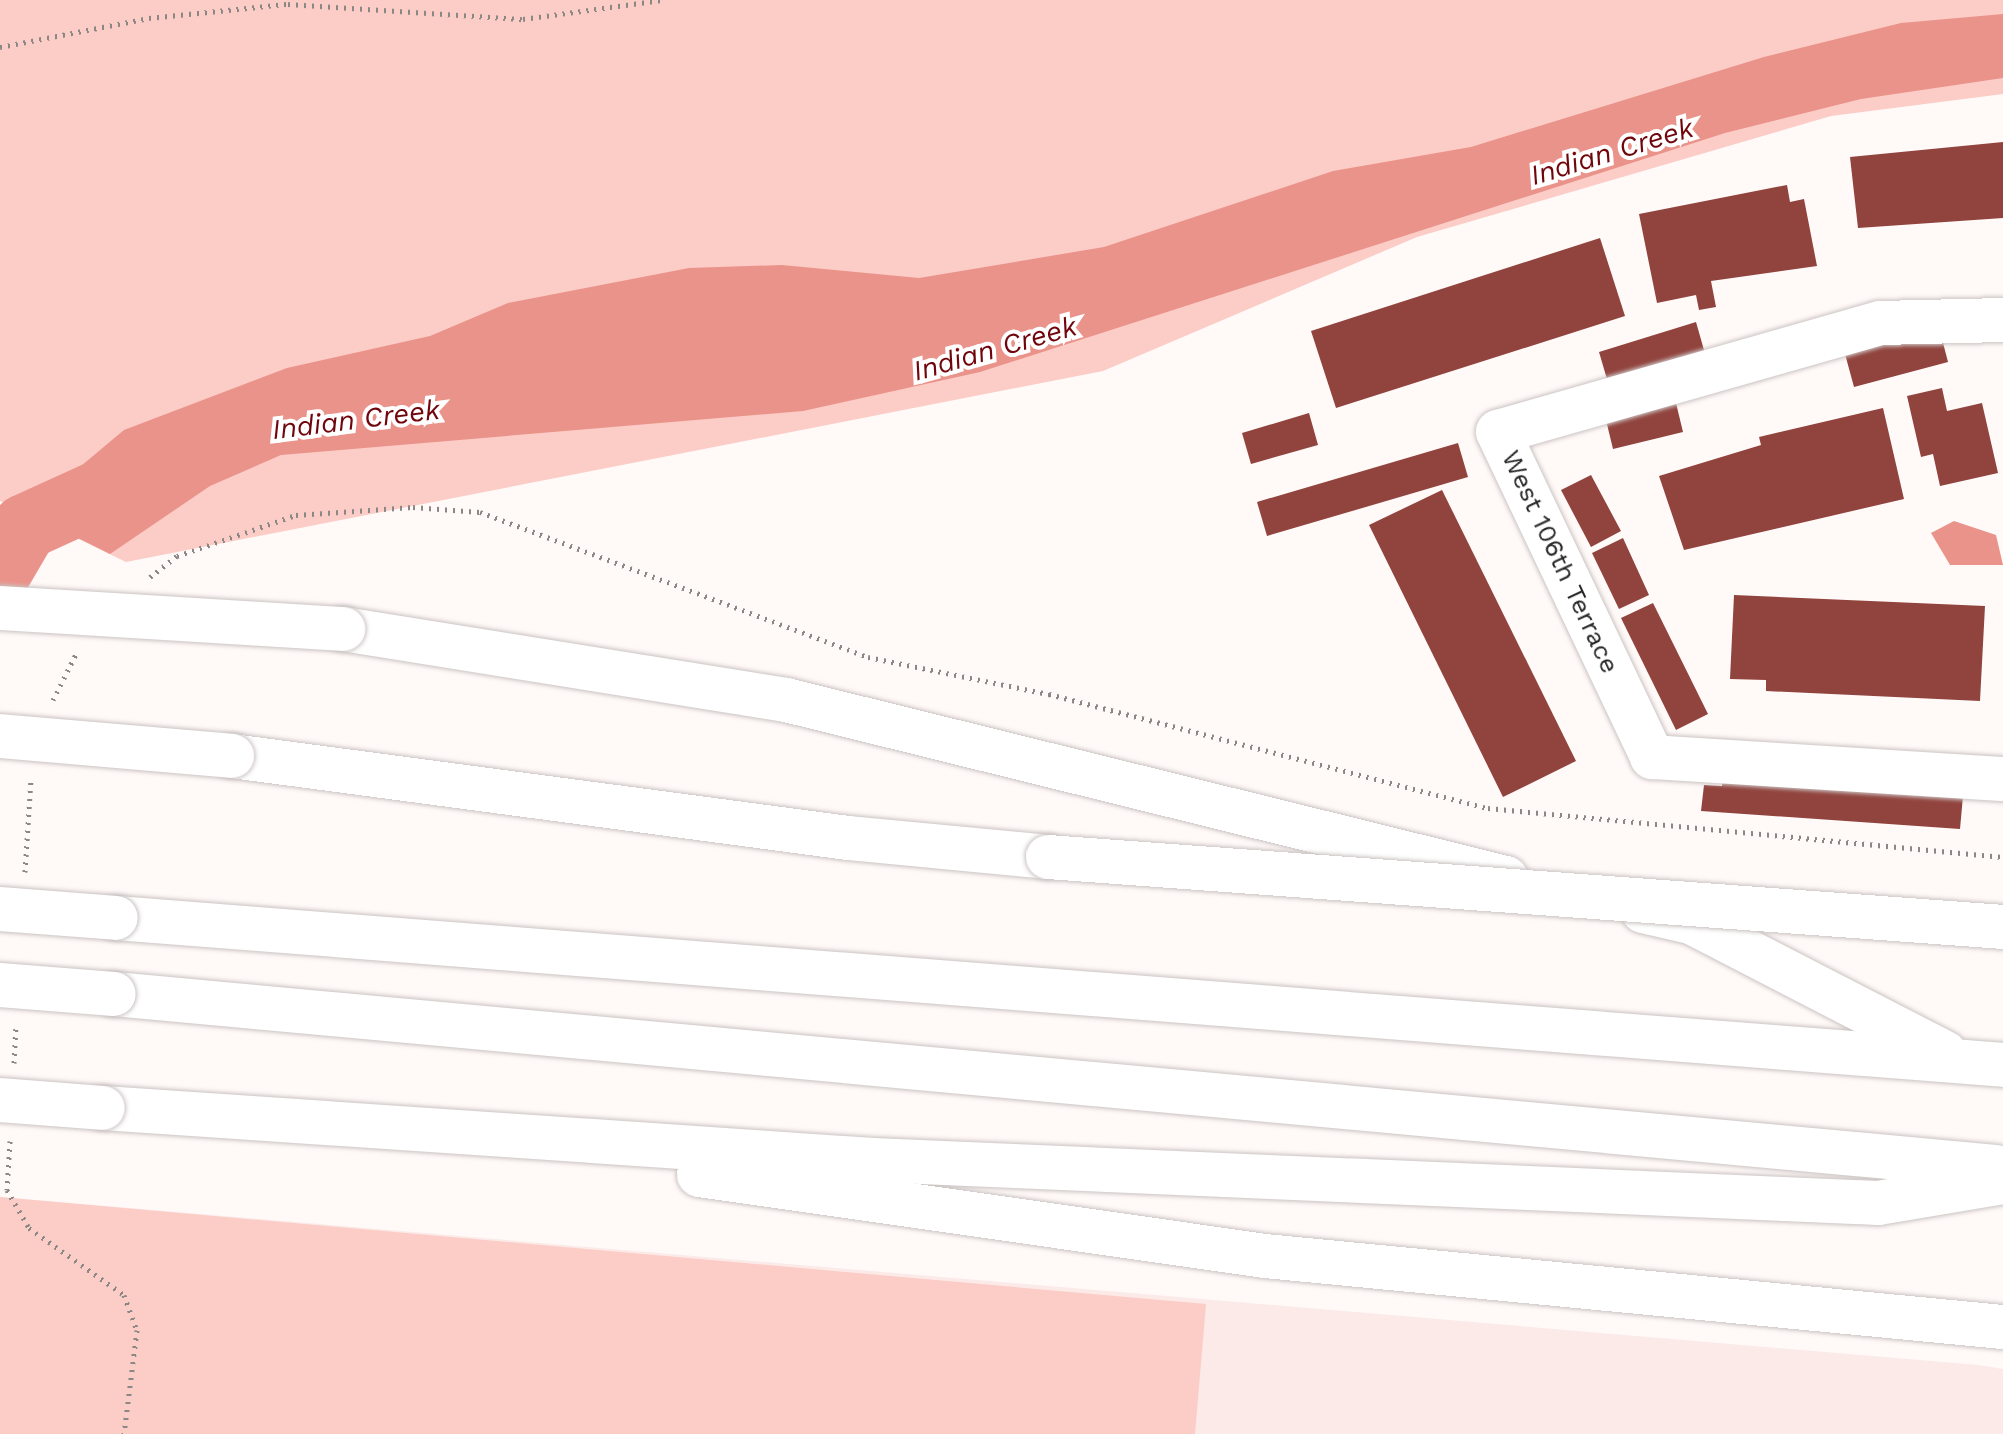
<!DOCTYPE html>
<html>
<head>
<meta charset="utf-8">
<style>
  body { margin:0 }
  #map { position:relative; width:2003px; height:1434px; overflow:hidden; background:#fff9f8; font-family:"Work Sans",sans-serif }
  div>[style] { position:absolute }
  .built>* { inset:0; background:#fbeae8 }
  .green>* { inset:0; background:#fcccc6 }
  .water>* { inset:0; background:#ea938a }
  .river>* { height:66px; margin:-33px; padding:0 33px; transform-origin:33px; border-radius:33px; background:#ea938a }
  .building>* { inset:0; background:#91433d }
  .path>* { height:5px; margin-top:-2.5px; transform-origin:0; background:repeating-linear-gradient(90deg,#8b8786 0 2px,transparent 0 8px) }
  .roads { filter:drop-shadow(0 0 2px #cbc4c3) drop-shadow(0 0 2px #cbc4c3) }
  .minor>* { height:44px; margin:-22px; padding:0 22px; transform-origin:22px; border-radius:22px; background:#fff }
  .motorway>* { height:44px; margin:-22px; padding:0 22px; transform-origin:22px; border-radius:22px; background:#fff }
  .bridges { filter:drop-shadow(0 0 2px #cbc4c3) drop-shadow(0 0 2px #cbc4c3) }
  .motorway-bridge>* { height:44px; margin:-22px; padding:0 22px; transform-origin:22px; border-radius:22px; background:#fff }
  span { translate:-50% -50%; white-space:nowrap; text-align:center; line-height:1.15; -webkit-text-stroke:8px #fff; paint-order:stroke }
  .street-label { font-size:26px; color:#272424 }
  .water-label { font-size:28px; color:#70050b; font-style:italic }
</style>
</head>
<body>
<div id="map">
  <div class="built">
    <div style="clip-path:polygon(0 1197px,1978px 1365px,2003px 1369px,2003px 1434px,0 1434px)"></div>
  </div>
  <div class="green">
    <div style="clip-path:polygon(0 0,2003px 0,2003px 94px,1831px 116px,1417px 237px,1103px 371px,126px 562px,0 501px)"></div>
    <div style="clip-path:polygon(0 1197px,1206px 1304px,1195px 1434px,0 1434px)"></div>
  </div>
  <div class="water">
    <div style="clip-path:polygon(2003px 14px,2003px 78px,1861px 99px,1725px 133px,980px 372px,803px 411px,281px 455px,210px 486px,110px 554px,26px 512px,124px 430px,287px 368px,430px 336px,508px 303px,689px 268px,782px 265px,919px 278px,1104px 247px,1333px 171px,1471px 147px,1764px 57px,1901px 23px)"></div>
    <div style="clip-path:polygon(1954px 521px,1996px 535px,2003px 565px,1950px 565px,1931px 533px)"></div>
  </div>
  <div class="river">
    <div style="left:0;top:570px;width:50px;rotate:-59.8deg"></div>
    <div style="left:25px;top:527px;width:111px;rotate:-24.5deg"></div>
  </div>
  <div class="building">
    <div style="clip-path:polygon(2003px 142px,2003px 218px,1858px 228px,1850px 157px)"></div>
    <div style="clip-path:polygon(1787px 185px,1790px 202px,1804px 199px,1817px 266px,1711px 281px,1716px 307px,1699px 310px,1696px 295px,1657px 303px,1639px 214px)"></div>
    <div style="clip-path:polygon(1600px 238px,1625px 316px,1336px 408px,1311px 331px)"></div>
    <div style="clip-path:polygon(1696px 322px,1706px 357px,1609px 386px,1599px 352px)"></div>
    <div style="clip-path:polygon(1925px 332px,1942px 339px,1948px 362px,1854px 387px,1845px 354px)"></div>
    <div style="clip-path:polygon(1942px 388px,1947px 411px,1982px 403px,1998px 473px,1940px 486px,1933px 454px,1921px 457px,1907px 396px)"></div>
    <div style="clip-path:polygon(1675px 399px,1683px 432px,1613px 449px,1605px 416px)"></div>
    <div style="clip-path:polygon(1883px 408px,1904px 499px,1684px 550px,1659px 476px,1761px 445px,1759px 437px)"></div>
    <div style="clip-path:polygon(1309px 413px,1318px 445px,1251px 464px,1242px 433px)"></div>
    <div style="clip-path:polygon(1458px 443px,1468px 477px,1267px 536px,1257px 502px)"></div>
    <div style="clip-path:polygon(1591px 475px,1621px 531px,1591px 547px,1561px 490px)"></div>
    <div style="clip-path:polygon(1442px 490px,1576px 761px,1503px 797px,1369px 525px)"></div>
    <div style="clip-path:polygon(1623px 538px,1649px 595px,1619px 609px,1592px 553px)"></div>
    <div style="clip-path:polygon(1734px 595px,1985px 606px,1980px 701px,1766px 691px,1766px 680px,1730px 679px)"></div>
    <div style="clip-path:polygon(1653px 603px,1708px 714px,1676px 730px,1621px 618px)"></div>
    <div style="clip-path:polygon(1723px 777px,1963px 796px,1960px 829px,1701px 811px,1704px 785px,1722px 786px)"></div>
  </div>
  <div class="path">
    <div style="left:0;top:47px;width:152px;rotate:-11deg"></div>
    <div style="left:149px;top:18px;width:140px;rotate:-5.8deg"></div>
    <div style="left:288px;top:4px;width:235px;rotate:3.7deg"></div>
    <div style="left:523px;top:19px;width:140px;rotate:-7.8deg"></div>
    <div style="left:150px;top:577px;width:34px;rotate:-38deg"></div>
    <div style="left:177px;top:556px;width:126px;rotate:-19deg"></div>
    <div style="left:296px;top:515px;width:117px;rotate:-3.9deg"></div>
    <div style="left:413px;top:507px;width:67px;rotate:4.3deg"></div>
    <div style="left:480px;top:512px;width:414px;rotate:20.5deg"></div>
    <div style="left:868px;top:657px;width:185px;rotate:11.6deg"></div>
    <div style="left:1049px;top:694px;width:454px;rotate:14.6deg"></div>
    <div style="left:1488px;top:808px;width:517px;rotate:5.44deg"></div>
    <div style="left:53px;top:700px;width:54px;rotate:-63.4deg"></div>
    <div style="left:25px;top:872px;width:94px;rotate:-86.3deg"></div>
    <div style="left:14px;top:1063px;width:37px;rotate:-87deg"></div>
    <div style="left:10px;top:1141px;width:49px;rotate:93.5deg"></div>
    <div style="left:7px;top:1190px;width:44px;rotate:59.9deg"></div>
    <div style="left:29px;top:1228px;width:116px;rotate:35.2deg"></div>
    <div style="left:124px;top:1295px;width:37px;rotate:70deg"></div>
    <div style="left:137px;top:1330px;width:105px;rotate:97.1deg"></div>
  </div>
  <div class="roads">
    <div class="minor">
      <div style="left:2003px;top:320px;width:123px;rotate:178.6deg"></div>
      <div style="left:1880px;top:323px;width:397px;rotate:164.1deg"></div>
      <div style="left:1498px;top:432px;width:360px;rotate:64.6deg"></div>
      <div style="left:1652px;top:757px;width:352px;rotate:3.6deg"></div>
    </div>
    <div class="motorway">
      <div style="left:343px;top:629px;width:449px;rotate:9.1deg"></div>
      <div style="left:786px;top:700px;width:742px;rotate:13.89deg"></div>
      <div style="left:232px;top:756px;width:621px;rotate:7.58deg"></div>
      <div style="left:848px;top:838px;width:201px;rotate:5.4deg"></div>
      <div style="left:1643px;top:911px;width:49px;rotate:12.9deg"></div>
      <div style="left:1691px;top:922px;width:286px;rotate:27.3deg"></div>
      <div style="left:116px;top:918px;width:1893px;rotate:4.45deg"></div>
      <div style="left:114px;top:994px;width:1889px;rotate:5.25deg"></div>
      <div style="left:103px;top:1108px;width:772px;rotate:3.86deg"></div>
      <div style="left:873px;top:1160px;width:1006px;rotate:2.45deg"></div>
      <div style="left:1878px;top:1203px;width:127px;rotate:-9.5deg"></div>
      <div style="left:699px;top:1175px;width:572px;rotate:8.14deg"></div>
      <div style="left:1265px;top:1256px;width:741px;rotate:5.5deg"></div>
    </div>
  </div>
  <div class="bridges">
    <div class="motorway-bridge">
      <div style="left:0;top:608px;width:344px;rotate:3.5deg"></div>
      <div style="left:0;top:736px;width:233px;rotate:4.9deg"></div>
      <div style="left:1048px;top:857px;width:958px;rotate:4.19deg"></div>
      <div style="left:0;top:909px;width:116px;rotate:4.4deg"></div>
      <div style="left:0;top:985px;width:114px;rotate:4.5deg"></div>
      <div style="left:0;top:1100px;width:103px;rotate:4.4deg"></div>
    </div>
  </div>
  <div class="street-label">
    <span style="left:1560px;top:562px;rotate:65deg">West 106th Terrace</span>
  </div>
  <div class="water-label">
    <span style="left:1612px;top:152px;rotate:-17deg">Indian Creek</span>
    <span style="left:995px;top:349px;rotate:-16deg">Indian Creek</span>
    <span style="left:356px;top:420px;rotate:-7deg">Indian Creek</span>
  </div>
</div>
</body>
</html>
